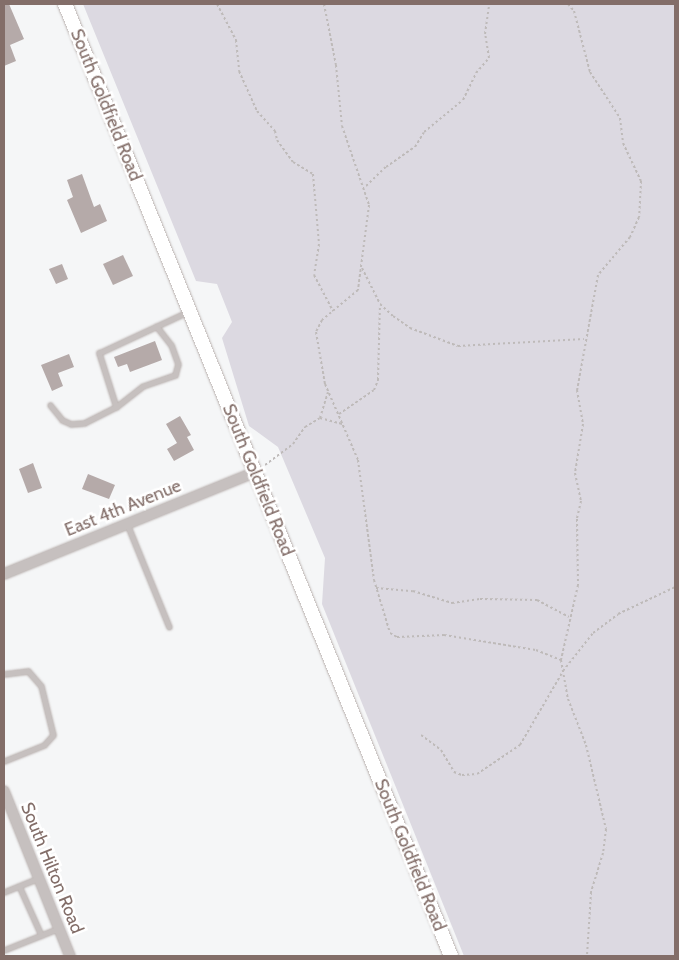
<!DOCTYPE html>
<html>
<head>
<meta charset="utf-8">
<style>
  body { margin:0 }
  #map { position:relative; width:679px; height:960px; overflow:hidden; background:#f5f6f7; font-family:Cabin,sans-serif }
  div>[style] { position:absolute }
  .green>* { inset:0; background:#dcd9e1 }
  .building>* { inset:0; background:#b5aaa9 }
  .path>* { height:2px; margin-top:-1px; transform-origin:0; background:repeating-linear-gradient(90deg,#bebab9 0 2.5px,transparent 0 5px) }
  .roads { filter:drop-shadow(0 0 1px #bbb3b1) drop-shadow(0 0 1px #bbb3b1) }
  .service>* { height:5px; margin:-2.5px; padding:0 2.5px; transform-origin:2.5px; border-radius:2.5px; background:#c6c0bf }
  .minor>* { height:10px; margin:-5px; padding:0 5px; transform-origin:5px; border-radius:5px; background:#c6c0bf }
  .secondary>* { height:14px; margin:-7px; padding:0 7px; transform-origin:7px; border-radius:7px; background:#fff }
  span { translate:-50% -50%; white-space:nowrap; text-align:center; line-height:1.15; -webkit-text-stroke:5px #fff; paint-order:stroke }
  .street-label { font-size:18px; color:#836e69 }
  .frame { position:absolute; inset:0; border:5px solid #836e69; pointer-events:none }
</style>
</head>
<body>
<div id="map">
  <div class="green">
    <div style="clip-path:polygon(83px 4px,675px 4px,675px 956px,464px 956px,322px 604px,325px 558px,278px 447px,249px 426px,222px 338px,232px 322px,217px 284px,196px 281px)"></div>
  </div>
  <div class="building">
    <div style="clip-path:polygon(4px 4px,9px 4px,24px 39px,10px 45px,16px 61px,4px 66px)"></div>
    <div style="clip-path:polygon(82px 174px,94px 207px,100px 204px,107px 221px,81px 233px,67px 200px,73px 197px,67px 180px)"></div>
    <div style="clip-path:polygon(123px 255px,133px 276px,113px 285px,103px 264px)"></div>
    <div style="clip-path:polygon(62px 264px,68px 279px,56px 284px,49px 269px)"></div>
    <div style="clip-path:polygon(155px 341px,162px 360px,130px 372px,127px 364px,118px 367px,114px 357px)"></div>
    <div style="clip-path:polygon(69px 354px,74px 367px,58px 373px,63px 386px,52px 391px,41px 365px)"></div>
    <div style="clip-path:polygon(180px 416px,191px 435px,187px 437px,194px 450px,174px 461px,167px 449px,177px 443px,166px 424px)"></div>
    <div style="clip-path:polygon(33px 463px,42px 488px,28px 493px,19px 469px)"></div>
    <div style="clip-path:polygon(88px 474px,115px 485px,109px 499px,82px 489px)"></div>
  </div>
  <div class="path">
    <div style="left:217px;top:4px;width:41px;rotate:62.2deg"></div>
    <div style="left:236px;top:40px;width:31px;rotate:84deg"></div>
    <div style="left:239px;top:71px;width:44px;rotate:65.8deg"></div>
    <div style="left:257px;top:111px;width:27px;rotate:48deg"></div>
    <div style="left:275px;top:131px;width:9px;rotate:77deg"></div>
    <div style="left:277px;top:140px;width:27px;rotate:54deg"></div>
    <div style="left:293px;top:162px;width:23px;rotate:31deg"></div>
    <div style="left:313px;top:174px;width:70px;rotate:85.1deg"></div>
    <div style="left:319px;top:244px;width:31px;rotate:99deg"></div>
    <div style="left:314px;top:275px;width:41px;rotate:62.2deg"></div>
    <div style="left:324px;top:4px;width:62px;rotate:78.9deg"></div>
    <div style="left:336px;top:65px;width:61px;rotate:84.4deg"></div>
    <div style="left:342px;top:126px;width:83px;rotate:71.1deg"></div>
    <div style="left:369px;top:205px;width:86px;rotate:97.4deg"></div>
    <div style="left:358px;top:290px;width:47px;rotate:140.2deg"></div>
    <div style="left:322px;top:320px;width:13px;rotate:117deg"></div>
    <div style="left:316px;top:332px;width:53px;rotate:80.2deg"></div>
    <div style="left:325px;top:384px;width:83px;rotate:66.5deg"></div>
    <div style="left:358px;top:460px;width:121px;rotate:82.4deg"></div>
    <div style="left:374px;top:580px;width:55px;rotate:73.2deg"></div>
    <div style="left:390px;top:633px;width:8px;rotate:30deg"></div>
    <div style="left:397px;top:637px;width:47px;rotate:-2.4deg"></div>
    <div style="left:444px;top:635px;width:93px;rotate:9.3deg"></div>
    <div style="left:536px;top:650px;width:27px;rotate:22deg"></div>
    <div style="left:568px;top:4px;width:9px;rotate:49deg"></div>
    <div style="left:574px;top:11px;width:63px;rotate:75.3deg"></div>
    <div style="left:590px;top:72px;width:55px;rotate:56.9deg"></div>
    <div style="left:620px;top:118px;width:25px;rotate:83deg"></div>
    <div style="left:623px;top:143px;width:42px;rotate:64.7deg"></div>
    <div style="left:641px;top:181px;width:36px;rotate:93deg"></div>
    <div style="left:639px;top:217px;width:22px;rotate:114deg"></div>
    <div style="left:630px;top:237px;width:50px;rotate:130.1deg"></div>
    <div style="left:598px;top:275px;width:117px;rotate:100.3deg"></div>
    <div style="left:577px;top:390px;width:35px;rotate:80deg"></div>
    <div style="left:583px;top:424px;width:50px;rotate:99.3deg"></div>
    <div style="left:575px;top:473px;width:29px;rotate:78deg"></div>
    <div style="left:581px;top:501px;width:18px;rotate:103deg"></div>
    <div style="left:577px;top:519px;width:66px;rotate:89.1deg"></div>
    <div style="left:578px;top:585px;width:77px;rotate:102.8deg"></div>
    <div style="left:561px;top:660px;width:40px;rotate:80deg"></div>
    <div style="left:568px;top:699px;width:49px;rotate:68.6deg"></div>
    <div style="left:586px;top:745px;width:86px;rotate:76.6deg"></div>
    <div style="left:606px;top:829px;width:24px;rotate:97deg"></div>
    <div style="left:603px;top:853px;width:41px;rotate:107.1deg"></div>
    <div style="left:591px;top:892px;width:64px;rotate:93.6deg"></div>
    <div style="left:366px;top:186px;width:28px;rotate:-44deg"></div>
    <div style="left:386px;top:167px;width:35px;rotate:-35deg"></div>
    <div style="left:415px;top:147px;width:17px;rotate:-59deg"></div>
    <div style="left:424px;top:132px;width:50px;rotate:-39.4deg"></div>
    <div style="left:463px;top:100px;width:30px;rotate:-64deg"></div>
    <div style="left:476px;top:73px;width:20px;rotate:-49deg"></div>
    <div style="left:489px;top:58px;width:24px;rotate:-99deg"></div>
    <div style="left:485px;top:34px;width:30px;rotate:-82deg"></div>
    <div style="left:362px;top:268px;width:40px;rotate:63.4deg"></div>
    <div style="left:380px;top:304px;width:18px;rotate:43deg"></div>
    <div style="left:393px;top:316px;width:21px;rotate:35deg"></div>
    <div style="left:410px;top:328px;width:51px;rotate:20.6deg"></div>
    <div style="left:458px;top:346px;width:126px;rotate:-3.2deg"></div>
    <div style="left:339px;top:414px;width:42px;rotate:-34.4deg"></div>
    <div style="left:374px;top:390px;width:11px;rotate:-68deg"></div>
    <div style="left:378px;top:380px;width:74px;rotate:-88.5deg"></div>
    <div style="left:320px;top:418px;width:24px;rotate:15deg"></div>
    <div style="left:265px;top:465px;width:35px;rotate:-37deg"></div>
    <div style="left:293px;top:444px;width:21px;rotate:-55deg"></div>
    <div style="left:305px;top:427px;width:17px;rotate:-31deg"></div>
    <div style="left:320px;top:418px;width:27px;rotate:-73deg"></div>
    <div style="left:376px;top:588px;width:37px;rotate:5deg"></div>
    <div style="left:413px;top:591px;width:41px;rotate:17.1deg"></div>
    <div style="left:452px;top:603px;width:28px;rotate:-8deg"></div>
    <div style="left:480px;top:599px;width:57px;rotate:1deg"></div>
    <div style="left:537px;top:600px;width:36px;rotate:28deg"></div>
    <div style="left:421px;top:735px;width:25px;rotate:37deg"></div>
    <div style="left:441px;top:750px;width:26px;rotate:59deg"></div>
    <div style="left:454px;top:772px;width:9px;rotate:21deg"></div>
    <div style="left:462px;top:775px;width:15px;rotate:-4deg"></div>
    <div style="left:477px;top:774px;width:52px;rotate:-34deg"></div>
    <div style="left:520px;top:745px;width:86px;rotate:-59.8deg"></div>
    <div style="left:563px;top:671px;width:48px;rotate:-51.7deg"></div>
    <div style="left:593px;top:633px;width:31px;rotate:-37deg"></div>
    <div style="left:618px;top:614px;width:63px;rotate:-25.3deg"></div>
  </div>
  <div class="roads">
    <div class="service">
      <div style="left:50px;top:405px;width:19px;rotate:51deg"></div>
      <div style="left:62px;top:420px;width:10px;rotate:24deg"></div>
      <div style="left:71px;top:424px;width:13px;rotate:-4deg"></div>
      <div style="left:84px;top:423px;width:36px;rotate:-27deg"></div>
      <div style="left:116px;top:407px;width:34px;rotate:-38deg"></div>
      <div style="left:143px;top:386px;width:34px;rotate:-19deg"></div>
      <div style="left:175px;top:375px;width:11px;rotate:-75deg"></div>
      <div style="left:178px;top:364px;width:20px;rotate:-110deg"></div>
      <div style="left:171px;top:345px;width:24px;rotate:-128deg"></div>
      <div style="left:116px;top:407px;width:57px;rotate:-107.5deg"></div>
      <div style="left:99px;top:353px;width:99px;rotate:-25deg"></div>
      <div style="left:127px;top:524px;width:111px;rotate:67.8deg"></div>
      <div style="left:4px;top:674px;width:24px;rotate:-7deg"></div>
      <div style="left:28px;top:671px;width:20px;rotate:49deg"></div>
      <div style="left:41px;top:686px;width:50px;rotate:76.2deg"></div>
      <div style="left:53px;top:735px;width:13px;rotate:132deg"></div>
      <div style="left:44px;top:745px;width:43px;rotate:158.2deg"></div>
      <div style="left:19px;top:886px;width:54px;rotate:65.8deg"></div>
      <div style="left:4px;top:892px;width:37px;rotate:-22deg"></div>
      <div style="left:4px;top:950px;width:59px;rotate:-21.8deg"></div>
    </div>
    <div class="minor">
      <div style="left:4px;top:574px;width:271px;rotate:-22.1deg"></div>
      <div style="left:4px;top:791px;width:178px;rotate:68.2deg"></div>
    </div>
    <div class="secondary">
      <div style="left:65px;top:4px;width:1027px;rotate:67.93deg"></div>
    </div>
  </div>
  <div class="street-label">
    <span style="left:106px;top:105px;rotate:68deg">South Goldfield Road</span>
    <span style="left:258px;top:480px;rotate:68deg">South Goldfield Road</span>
    <span style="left:123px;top:508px;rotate:-22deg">East 4th Avenue</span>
    <span style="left:410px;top:855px;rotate:68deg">South Goldfield Road</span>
    <span style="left:52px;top:868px;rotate:68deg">South Hilton Road</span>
  </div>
  <div class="frame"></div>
</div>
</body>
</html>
